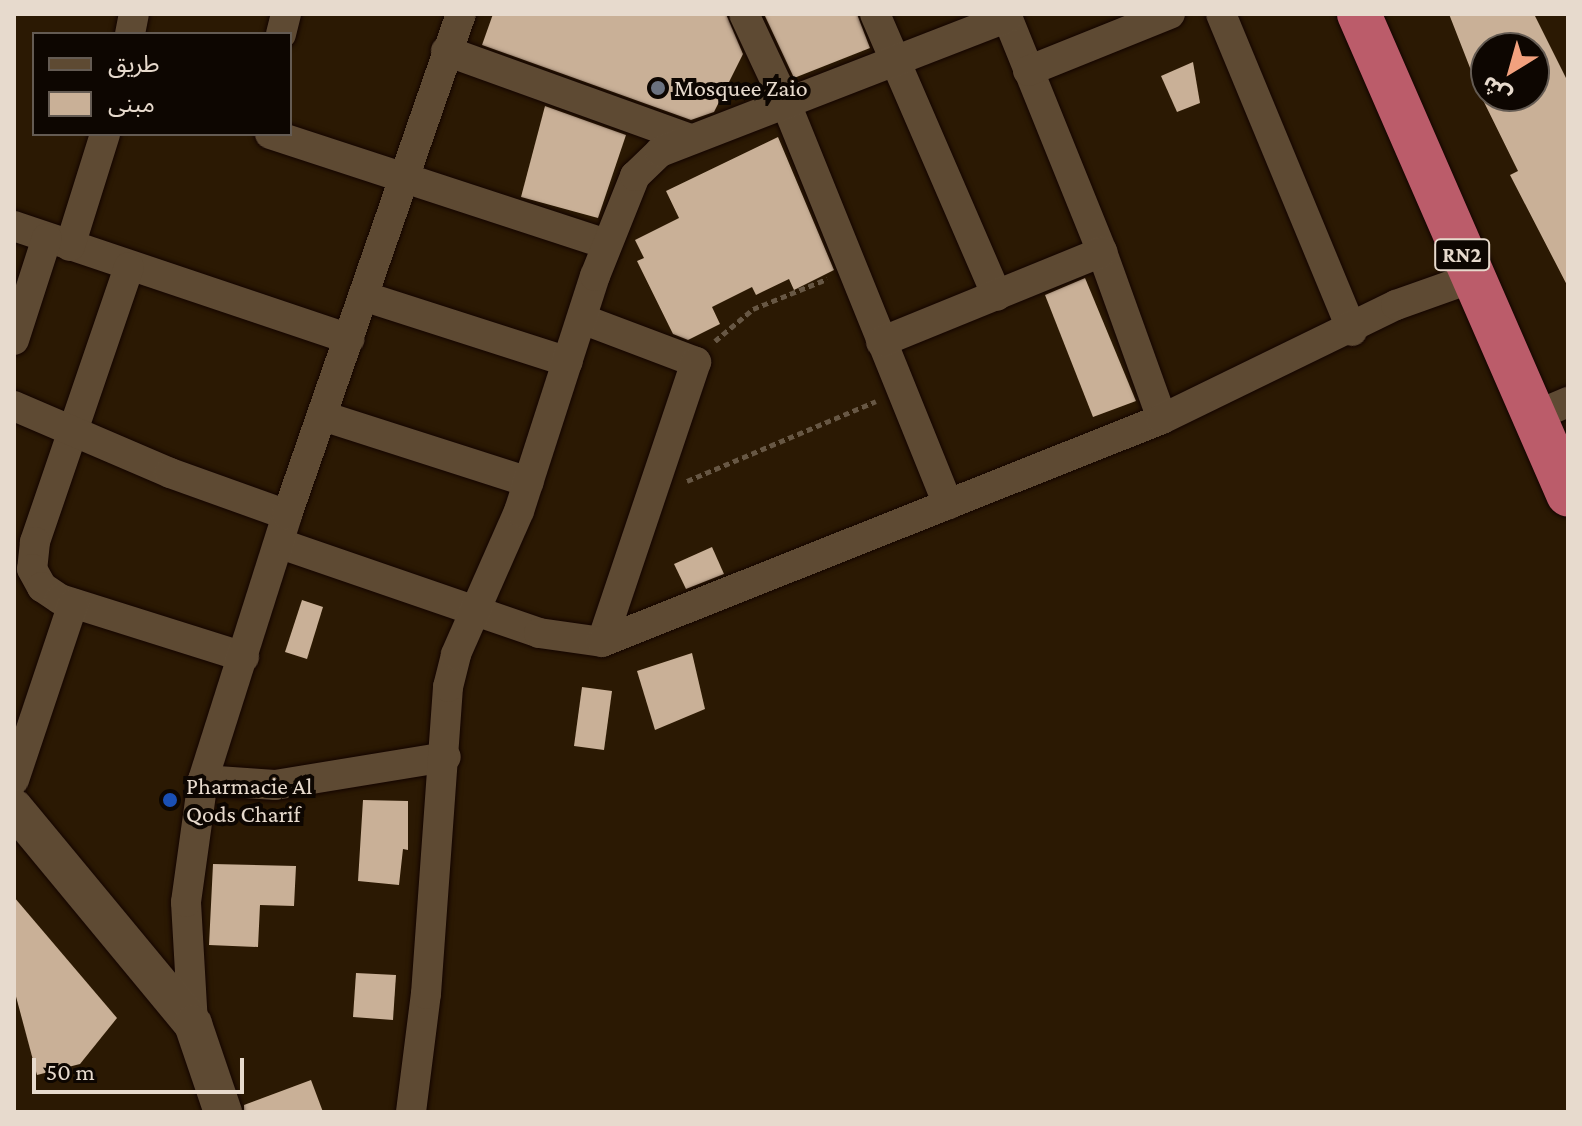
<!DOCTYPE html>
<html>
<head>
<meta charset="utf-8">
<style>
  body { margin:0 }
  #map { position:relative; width:1582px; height:1126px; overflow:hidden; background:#2b1903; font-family:"Crimson Pro","Noto Sans Arabic",serif }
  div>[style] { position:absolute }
  .building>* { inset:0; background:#c9b097 }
  .path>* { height:5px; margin-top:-2.5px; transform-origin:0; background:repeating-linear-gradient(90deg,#675744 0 6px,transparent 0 10px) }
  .roads { filter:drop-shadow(0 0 2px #130400) drop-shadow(0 0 2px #130400) }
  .minor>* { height:30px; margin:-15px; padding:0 15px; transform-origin:15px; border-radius:15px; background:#5e4a33 }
  .tertiary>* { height:38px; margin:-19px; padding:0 19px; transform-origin:19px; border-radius:19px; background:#5e4a33 }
  .trunk>* { height:44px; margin:-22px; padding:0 22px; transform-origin:22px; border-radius:22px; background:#bb5c6a }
  .dots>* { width:22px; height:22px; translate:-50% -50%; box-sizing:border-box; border:4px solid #0d0601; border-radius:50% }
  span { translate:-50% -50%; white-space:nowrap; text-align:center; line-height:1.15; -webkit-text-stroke:8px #0d0601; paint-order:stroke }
  .shield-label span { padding:2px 6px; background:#0d0601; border:2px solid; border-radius:6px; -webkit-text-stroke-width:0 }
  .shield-label { font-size:22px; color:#e7dacd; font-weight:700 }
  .poi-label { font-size:24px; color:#e7dacd }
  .left { translate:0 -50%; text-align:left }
  .frame { position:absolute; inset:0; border:16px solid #e7dacd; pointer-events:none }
  .legend { position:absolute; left:32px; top:32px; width:260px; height:104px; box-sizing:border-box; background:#0d0601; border:2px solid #645b53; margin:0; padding:10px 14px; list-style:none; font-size:24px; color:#e7dacd }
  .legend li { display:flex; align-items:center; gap:16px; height:40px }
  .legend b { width:40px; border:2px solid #645b53 }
  .north { position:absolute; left:1470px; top:32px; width:80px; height:80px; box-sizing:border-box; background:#0d0601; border:2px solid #645b53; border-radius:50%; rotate:217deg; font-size:22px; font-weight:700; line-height:32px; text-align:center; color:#e7dacd }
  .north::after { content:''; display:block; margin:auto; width:28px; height:36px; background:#f2a17e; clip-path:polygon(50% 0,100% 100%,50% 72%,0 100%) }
  .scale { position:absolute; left:32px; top:1058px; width:212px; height:36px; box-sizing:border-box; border:4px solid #e7dacd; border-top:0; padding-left:10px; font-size:24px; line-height:28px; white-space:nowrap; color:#e7dacd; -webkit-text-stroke:6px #0d0601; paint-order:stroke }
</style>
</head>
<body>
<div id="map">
  <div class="building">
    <div style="clip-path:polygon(493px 14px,726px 14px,743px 54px,714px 112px,691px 120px,482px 45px)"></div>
    <div style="clip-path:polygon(764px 14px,857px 14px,870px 48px,794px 78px)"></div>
    <div style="clip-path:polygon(evenodd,1449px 14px,1534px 14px,1568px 82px,1568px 287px,1510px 175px,1518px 171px,1481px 96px,1449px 14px,1486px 48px,1534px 48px,1534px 96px,1486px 96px,1486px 48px)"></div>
    <div style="clip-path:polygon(1193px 62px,1200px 103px,1177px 112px,1161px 76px)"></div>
    <div style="clip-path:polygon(545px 106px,626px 135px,598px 218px,521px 197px)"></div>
    <div style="clip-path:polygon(778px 137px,834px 270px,794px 290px,789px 279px,756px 295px,752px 287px,712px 307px,720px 324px,688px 340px,673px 334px,637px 261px,644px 258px,635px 240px,679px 218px,666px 191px)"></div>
    <div style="clip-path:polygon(1085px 278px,1136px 401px,1093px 417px,1045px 295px)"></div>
    <div style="clip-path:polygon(712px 547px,724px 574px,686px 589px,674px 564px)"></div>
    <div style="clip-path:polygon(302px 600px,323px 607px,307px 659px,285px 652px)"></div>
    <div style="clip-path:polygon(692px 653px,705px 709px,655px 730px,637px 671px)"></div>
    <div style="clip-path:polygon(582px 687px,612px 691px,604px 750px,574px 746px)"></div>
    <div style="clip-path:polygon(363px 800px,408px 801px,408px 850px,403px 849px,399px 885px,358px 881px)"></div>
    <div style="clip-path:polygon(213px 864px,296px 866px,294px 906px,260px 905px,258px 947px,209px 945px)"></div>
    <div style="clip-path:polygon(14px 897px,117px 1018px,80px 1064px,37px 1075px,14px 989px)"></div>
    <div style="clip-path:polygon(356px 973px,396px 975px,393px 1020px,353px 1017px)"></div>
    <div style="clip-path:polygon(311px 1080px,323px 1112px,244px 1112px,244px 1105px)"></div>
  </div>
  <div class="path">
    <div style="left:715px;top:341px;width:50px;rotate:-40.1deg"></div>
    <div style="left:753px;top:309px;width:80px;rotate:-22.1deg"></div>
    <div style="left:687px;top:481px;width:205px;rotate:-22.9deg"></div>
  </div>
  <div class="roads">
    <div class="minor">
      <div style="left:744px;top:14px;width:102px;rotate:64.9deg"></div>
      <div style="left:787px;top:106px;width:430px;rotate:68deg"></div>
      <div style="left:875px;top:14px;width:307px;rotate:66.6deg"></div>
      <div style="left:1006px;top:14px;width:257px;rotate:68deg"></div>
      <div style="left:1102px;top:252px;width:177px;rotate:70.2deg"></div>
      <div style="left:1221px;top:14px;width:343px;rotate:67.5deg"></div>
      <div style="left:130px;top:34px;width:20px;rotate:-79deg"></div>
      <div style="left:281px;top:34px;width:21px;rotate:-76deg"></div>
      <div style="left:446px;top:51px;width:259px;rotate:19.8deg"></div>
      <div style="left:1028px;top:71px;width:153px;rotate:-21.9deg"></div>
      <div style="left:270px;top:134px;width:354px;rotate:18.1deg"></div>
      <div style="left:14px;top:226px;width:354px;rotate:18.6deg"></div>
      <div style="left:70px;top:246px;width:117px;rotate:-72.6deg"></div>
      <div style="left:129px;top:267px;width:291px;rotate:108.9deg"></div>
      <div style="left:35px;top:542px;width:27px;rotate:96deg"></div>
      <div style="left:32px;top:569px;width:21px;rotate:61deg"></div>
      <div style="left:42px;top:587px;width:22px;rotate:34deg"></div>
      <div style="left:60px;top:599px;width:193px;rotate:17.5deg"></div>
      <div style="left:363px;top:296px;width:215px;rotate:17.8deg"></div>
      <div style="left:582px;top:319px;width:122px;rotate:20.7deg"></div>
      <div style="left:696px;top:362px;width:295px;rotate:108.6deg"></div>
      <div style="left:14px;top:340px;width:107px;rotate:-72.1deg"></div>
      <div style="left:881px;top:342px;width:239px;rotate:-22.2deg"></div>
      <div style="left:14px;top:406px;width:170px;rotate:23.2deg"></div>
      <div style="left:170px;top:473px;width:124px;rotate:19.7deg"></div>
      <div style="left:323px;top:416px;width:216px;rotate:17.8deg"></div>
      <div style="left:1535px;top:416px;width:36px;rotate:-23deg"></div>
      <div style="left:281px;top:544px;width:273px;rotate:19deg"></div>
      <div style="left:539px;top:633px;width:64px;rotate:8.1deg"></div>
      <div style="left:602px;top:642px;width:603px;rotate:-21.71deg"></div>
      <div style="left:1162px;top:419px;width:260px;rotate:-26deg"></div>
      <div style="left:1396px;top:305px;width:81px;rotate:-19.6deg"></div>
      <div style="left:14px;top:780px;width:186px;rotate:-71.5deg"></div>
      <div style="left:203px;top:780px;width:72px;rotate:4deg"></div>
      <div style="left:275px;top:785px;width:173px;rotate:-9.3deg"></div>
      <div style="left:193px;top:1024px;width:122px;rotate:-93.3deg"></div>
      <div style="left:186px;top:902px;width:123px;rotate:-82.1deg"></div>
      <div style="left:203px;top:780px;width:278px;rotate:-72.4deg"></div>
      <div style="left:287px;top:515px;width:530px;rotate:-70.85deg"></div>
      <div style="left:411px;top:1112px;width:119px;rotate:-82.8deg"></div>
      <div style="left:426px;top:994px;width:308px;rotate:-85.9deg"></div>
      <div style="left:448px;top:687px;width:34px;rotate:-76deg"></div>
      <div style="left:456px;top:654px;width:156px;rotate:-66.2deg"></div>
      <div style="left:519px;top:511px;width:247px;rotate:-72.1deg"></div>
      <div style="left:595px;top:276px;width:108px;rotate:-68.2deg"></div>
      <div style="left:635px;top:176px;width:35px;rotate:-44deg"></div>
      <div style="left:660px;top:152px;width:373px;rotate:-21.2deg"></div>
    </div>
    <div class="tertiary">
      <div style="left:14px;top:808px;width:281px;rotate:50.4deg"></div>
      <div style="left:193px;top:1024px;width:93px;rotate:71.2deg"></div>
    </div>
    <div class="trunk">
      <div style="left:1359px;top:14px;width:524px;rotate:66.47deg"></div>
    </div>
  </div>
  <div class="dots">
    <div style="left:658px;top:88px;background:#6b7280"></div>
    <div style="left:170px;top:800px;background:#1a4fb4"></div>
  </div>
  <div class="shield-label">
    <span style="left:1462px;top:255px">RN2</span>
  </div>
  <div class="poi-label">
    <span class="left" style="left:674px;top:88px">Mosquee Zaio</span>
    <span class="left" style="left:186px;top:800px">Pharmacie Al<br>Qods Charif</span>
  </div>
  <div class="frame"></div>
  <ul class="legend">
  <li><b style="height:10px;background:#5e4a33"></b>طريق</li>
  <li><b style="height:22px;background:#c9b097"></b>مبنى</li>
  </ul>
  <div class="north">ش</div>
  <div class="scale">50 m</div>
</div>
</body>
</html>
